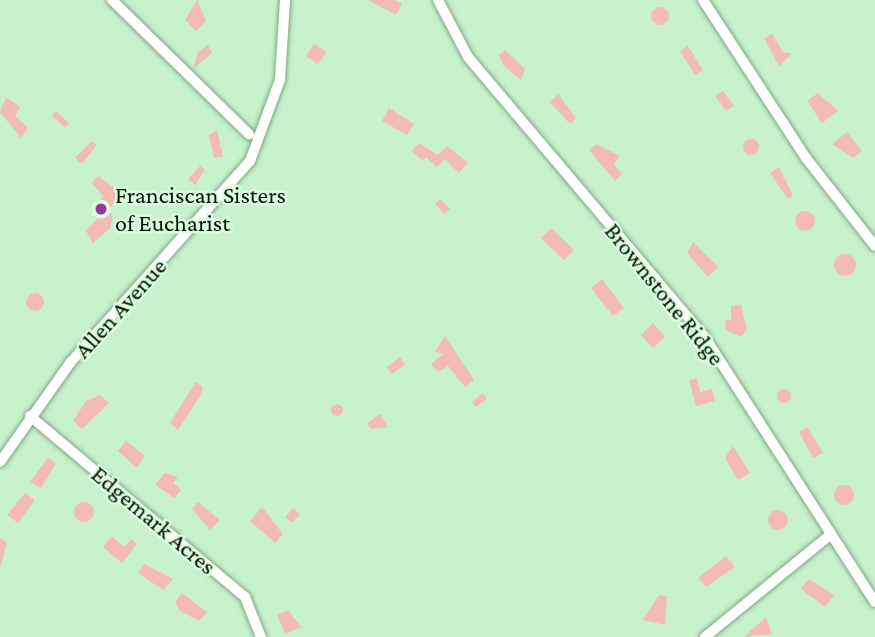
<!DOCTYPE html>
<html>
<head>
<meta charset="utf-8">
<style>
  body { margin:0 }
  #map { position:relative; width:875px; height:637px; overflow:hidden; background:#c7f2cc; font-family:"Crimson Pro",serif }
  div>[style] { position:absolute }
  .building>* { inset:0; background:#f4bbb2 }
  .round { border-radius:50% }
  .roads { filter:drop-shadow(0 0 2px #7fa884) drop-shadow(0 0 2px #7fa884) }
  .minor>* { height:10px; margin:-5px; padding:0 5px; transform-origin:5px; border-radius:5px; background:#fff }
  .dots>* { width:19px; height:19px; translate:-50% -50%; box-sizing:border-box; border:4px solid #dafdde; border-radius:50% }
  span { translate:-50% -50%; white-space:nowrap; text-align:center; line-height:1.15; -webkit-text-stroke:5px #dafdde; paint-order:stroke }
  .poi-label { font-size:24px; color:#041206 }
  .left { translate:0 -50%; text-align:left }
  .street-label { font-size:24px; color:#041206 }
</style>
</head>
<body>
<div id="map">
  <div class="building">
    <div style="clip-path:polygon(197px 0,206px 21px,196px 31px,185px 20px)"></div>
    <div style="clip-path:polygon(368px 0,395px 0,402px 4px,396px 15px)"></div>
    <div class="round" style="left:651px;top:7px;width:18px;height:18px"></div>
    <div style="clip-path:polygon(772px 34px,783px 52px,792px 54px,779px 66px,764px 38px)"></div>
    <div style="clip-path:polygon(314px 44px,327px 52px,318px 64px,306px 56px)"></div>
    <div style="clip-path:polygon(208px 45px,212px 53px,193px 69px,198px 52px)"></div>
    <div style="clip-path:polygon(688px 46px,703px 70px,695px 75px,680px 51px)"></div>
    <div style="clip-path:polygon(505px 50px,525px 69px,521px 80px,503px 65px,499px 55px)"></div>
    <div style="clip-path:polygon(723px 91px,734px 106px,726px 111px,715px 96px)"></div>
    <div style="clip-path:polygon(818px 93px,838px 111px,822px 123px,807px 101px)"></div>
    <div style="clip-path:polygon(558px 94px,576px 118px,570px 124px,550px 102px)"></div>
    <div style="clip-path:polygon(6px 97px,20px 107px,15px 116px,28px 128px,21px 138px,0 112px)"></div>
    <div style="clip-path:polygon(389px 108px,414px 124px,407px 135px,382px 121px)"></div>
    <div style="clip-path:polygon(56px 111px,69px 123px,65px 128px,52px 116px)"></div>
    <div style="clip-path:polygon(217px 130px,223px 157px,214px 158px,209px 135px)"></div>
    <div style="clip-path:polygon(847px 132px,862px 151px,853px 158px,832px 144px)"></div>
    <div class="round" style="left:743px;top:139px;width:16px;height:16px"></div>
    <div style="clip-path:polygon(92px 141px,97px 145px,82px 164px,75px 158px)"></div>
    <div style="clip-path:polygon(419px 143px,438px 155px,447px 146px,468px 163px,459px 173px,445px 159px,437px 167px,426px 157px,423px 161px,412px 151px)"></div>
    <div style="clip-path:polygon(596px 144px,620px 156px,614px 164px,622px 174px,615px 181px,589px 150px)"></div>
    <div style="clip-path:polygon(200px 166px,205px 170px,195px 185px,188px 179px)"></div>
    <div style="clip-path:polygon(779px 167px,793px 195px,788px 199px,770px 173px)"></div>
    <div style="clip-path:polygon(98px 176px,123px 194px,107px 210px,113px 216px,110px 228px,93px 243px,86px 231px,100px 216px,93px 209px,103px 196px,92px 183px)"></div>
    <div style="clip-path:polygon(440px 199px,450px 209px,444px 214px,435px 204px)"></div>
    <div class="round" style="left:795px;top:211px;width:20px;height:20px"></div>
    <div style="clip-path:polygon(551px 228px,574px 250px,564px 260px,541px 238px)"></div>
    <div style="clip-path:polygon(693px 242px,718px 267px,708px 277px,687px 253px)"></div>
    <div class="round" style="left:834px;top:254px;width:22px;height:22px"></div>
    <div style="clip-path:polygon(602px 279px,624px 308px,613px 316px,591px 288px)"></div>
    <div class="round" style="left:26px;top:293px;width:18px;height:18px"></div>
    <div style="clip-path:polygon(741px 305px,747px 329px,741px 337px,726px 330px,725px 320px,731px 320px,731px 306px)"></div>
    <div style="clip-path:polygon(653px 323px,665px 337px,653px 348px,641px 335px)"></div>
    <div style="clip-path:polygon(445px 336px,474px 380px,465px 387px,448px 366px,438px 372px,431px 364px,443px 354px,435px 352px)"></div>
    <div style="clip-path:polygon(400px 357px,405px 365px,392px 374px,387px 367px)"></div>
    <div style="clip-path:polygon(697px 378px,700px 392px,712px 389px,715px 401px,696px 406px,689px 380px)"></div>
    <div style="clip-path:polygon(196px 382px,203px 387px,200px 396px,178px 430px,170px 423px)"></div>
    <div class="round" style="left:777px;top:389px;width:14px;height:14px"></div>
    <div style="clip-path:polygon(483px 393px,487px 399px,476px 407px,472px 402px)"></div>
    <div style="clip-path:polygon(100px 395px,109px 403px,82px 429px,73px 421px,86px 401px)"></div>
    <div class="round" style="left:331px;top:404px;width:12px;height:12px"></div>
    <div style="clip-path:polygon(380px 414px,388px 427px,371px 429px,367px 423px)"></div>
    <div style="clip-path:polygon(807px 427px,823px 453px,813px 458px,799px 432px)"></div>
    <div style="clip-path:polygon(126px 441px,145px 456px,137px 468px,118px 451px)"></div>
    <div style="clip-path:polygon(733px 446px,750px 473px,738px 480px,725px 458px)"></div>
    <div style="clip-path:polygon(48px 458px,56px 463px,41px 488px,30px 482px)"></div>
    <div style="clip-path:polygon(165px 473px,178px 477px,173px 483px,181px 490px,174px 498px,155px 485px)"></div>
    <div class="round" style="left:834px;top:485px;width:20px;height:20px"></div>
    <div style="clip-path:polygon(25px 493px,35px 500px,18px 523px,7px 515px)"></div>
    <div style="clip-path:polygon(198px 502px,220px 520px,210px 530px,192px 509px)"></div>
    <div class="round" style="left:74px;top:502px;width:20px;height:20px"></div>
    <div style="clip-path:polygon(262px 507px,283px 534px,275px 543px,250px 521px)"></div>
    <div style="clip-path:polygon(293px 508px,300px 514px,292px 523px,285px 517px)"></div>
    <div class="round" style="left:768px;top:510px;width:20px;height:20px"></div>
    <div style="clip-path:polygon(112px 536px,124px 547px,131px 539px,137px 544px,122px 563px,103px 547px)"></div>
    <div style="clip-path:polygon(0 538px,7px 542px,0 569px)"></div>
    <div style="clip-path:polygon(726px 556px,735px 567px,706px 587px,698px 578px)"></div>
    <div style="clip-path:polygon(144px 564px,173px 579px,163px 590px,138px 573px)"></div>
    <div style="clip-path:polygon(809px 579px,834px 595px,825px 607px,801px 589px)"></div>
    <div style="clip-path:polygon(182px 593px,207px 612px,199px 621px,180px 611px,175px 602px)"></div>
    <div style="clip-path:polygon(659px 595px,667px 596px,665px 625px,643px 620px)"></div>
    <div style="clip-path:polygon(288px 610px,301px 627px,285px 634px,277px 615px)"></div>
    <div style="clip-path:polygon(766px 617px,772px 634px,744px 637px)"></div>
  </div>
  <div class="roads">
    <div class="minor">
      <div style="left:112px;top:0;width:192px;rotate:44.4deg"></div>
      <div style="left:438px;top:0;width:64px;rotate:62.2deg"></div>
      <div style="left:468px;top:57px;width:365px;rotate:49.8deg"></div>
      <div style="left:704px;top:336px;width:316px;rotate:57.3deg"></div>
      <div style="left:703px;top:0;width:189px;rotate:56.9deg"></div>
      <div style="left:806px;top:158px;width:112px;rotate:51.9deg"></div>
      <div style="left:30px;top:416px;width:281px;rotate:40.1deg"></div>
      <div style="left:245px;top:597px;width:43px;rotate:68.2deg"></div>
      <div style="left:0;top:462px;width:121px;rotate:-54.7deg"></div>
      <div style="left:70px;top:363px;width:271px;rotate:-48.3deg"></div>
      <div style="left:250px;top:161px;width:86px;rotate:-69.7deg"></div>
      <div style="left:280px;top:80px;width:80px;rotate:-86.4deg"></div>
      <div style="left:705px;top:637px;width:161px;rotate:-39.2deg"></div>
    </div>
  </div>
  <div class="dots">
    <div style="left:101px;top:209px;background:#9a3499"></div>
  </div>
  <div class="poi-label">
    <span class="left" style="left:115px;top:209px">Franciscan Sisters<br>of Eucharist</span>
  </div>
  <div class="street-label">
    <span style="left:665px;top:294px;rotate:51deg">Brownstone Ridge</span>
    <span style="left:120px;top:308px;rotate:-48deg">Allen Avenue</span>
    <span style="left:154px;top:520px;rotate:40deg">Edgemark Acres</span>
  </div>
</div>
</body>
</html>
